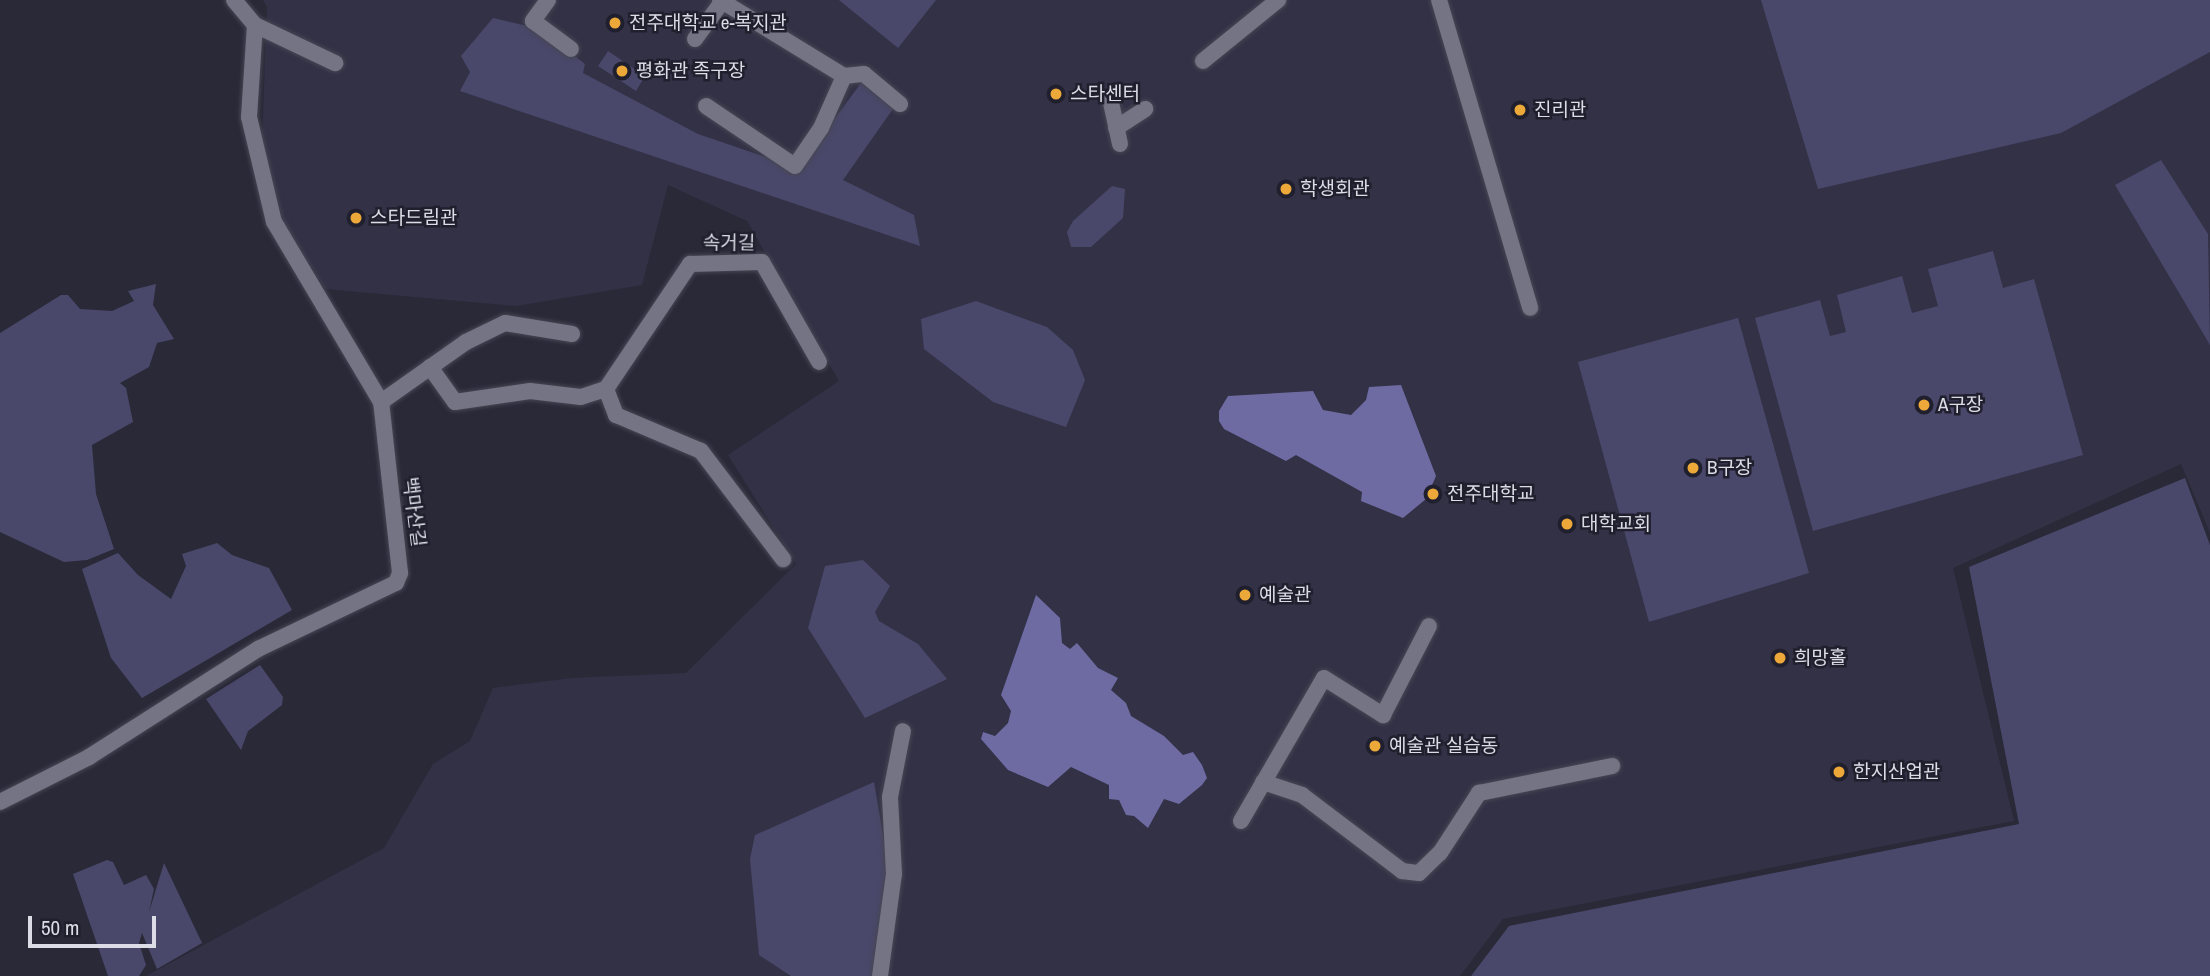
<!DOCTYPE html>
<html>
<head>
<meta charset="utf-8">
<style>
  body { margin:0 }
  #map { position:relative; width:2210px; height:976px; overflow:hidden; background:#292938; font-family:"Archivo Narrow","Noto Sans KR",sans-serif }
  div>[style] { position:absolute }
  .built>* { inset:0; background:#323146 }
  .green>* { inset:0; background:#49486a }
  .water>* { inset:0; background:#6e6ba3 }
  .roads { filter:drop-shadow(0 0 2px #474653) drop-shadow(0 0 2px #474653) }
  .street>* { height:16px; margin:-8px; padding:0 8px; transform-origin:8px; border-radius:8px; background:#747485 }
  .dots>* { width:19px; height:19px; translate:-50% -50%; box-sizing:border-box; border:4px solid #201f2e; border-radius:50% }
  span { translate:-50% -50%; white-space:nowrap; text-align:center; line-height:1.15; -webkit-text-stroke:5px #201f2e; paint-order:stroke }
  .poi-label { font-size:19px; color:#dcdce6 }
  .left { translate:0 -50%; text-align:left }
  .street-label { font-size:19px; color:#dcdce6 }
  .scale { position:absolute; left:28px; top:916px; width:128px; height:32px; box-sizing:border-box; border:4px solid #dcdce6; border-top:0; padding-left:9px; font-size:21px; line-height:24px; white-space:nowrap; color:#dcdce6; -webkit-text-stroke:5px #201f2e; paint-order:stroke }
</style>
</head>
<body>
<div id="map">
  <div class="built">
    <div style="clip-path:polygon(263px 0,2210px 0,2210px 533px,2181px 464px,1953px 568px,2014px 821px,1503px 919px,1460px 976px,146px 976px,384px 848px,433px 764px,470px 741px,493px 688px,572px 678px,686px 673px,796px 564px,728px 455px,839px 381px,747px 221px,668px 185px,642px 285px,516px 306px,325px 289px,284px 224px,262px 142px,267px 7px)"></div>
  </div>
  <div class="green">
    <div style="clip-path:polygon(839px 0,936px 0,898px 48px)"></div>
    <div style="clip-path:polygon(1761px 0,2210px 0,2210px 52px,2061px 133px,1818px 189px)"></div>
    <div style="clip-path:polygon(493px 18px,540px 29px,585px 64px,583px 73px,698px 134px,798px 168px,864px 79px,895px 106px,843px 180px,914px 215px,920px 246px,460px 91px,470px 72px,461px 56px)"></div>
    <div style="clip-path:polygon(608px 51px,645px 76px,636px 91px,598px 66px)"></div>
    <div style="clip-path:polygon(2161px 160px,2208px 234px,2210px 345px,2115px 185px)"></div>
    <div style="clip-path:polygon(1112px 186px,1125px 189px,1123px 218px,1091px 247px,1071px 247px,1067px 232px,1073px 221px)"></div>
    <div style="clip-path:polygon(1993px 251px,2003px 288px,2034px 279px,2083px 455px,1813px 531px,1755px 318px,1820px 300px,1830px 336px,1846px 332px,1837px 295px,1902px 276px,1912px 313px,1938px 306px,1928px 269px)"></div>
    <div style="clip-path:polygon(156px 284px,153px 305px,174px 339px,157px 343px,149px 367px,120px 383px,126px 388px,133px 422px,92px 445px,96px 494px,114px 549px,87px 560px,64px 562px,0 532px,0 333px,61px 295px,68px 295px,80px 309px,112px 311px,134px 301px,128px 291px)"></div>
    <div style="clip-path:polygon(976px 301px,1047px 327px,1073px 350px,1085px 380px,1066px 427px,993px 402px,924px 349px,921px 319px)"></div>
    <div style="clip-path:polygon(1738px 318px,1809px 573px,1649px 622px,1578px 362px)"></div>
    <div style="clip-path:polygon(2185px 478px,2210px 545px,2210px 976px,1471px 976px,1509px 926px,2019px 824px,1969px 567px)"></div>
    <div style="clip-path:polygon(217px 543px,232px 555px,269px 568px,292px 610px,142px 698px,111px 658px,82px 569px,118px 553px,138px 575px,171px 599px,186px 566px,182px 554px)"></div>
    <div style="clip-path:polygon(863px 560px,890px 586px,875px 612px,879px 621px,918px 644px,947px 679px,865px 718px,808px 628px,825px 566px)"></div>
    <div style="clip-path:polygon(260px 665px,283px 697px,282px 705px,248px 731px,241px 750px,206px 699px)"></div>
    <div style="clip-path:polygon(874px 782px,888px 864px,874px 976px,791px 976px,759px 955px,750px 859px,755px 835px)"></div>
    <div style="clip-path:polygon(107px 860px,113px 862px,124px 885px,146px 875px,154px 889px,149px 912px,164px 863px,202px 943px,157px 969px,142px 933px,139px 943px,146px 965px,139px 976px,108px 976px,73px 874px)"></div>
  </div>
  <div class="water">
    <div style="clip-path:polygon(1401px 385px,1436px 476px,1426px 499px,1403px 518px,1361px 501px,1362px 492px,1296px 455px,1286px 461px,1224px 429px,1219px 421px,1219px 411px,1228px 396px,1313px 391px,1323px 410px,1351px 415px,1366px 400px,1369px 387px)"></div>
    <div style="clip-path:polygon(1036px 595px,1060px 618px,1062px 643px,1070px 649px,1077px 643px,1098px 668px,1118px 678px,1111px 690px,1126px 703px,1131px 716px,1164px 736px,1183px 755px,1193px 752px,1202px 765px,1207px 778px,1202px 785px,1179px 804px,1164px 799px,1148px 828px,1134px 816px,1126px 815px,1119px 800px,1109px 799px,1109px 785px,1071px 767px,1048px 787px,1008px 770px,981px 739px,983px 732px,995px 736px,1008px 723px,1011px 711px,1001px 695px)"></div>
  </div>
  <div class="roads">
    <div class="street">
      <div style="left:234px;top:0;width:33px;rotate:50deg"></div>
      <div style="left:255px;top:25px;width:89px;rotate:25.4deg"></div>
      <div style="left:548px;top:0;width:26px;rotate:126deg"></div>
      <div style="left:533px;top:21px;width:47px;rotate:36.4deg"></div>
      <div style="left:720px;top:0;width:145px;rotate:31.5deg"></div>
      <div style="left:844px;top:76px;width:20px;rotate:-6deg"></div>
      <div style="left:864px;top:74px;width:47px;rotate:39.8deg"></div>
      <div style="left:1439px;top:0;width:321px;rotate:73.5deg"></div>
      <div style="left:695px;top:39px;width:46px;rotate:-53.9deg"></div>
      <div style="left:1203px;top:61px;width:97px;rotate:-39.1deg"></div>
      <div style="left:1110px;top:98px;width:47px;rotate:77.7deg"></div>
      <div style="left:706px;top:106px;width:107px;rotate:34deg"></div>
      <div style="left:795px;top:166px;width:46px;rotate:-55.6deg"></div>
      <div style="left:821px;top:128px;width:57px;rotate:-66.1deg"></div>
      <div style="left:1116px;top:128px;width:35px;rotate:-33deg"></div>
      <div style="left:430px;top:367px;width:43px;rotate:54.5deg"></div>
      <div style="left:455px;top:402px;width:76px;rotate:-8.3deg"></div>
      <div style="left:530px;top:391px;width:51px;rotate:6.7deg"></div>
      <div style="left:581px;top:397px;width:26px;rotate:-18deg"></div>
      <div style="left:606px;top:389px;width:151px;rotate:-56.1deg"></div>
      <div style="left:690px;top:264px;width:72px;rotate:-1.6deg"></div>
      <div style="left:762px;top:262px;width:115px;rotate:60.3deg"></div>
      <div style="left:606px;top:389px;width:28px;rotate:69deg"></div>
      <div style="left:616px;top:415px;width:92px;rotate:23deg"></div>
      <div style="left:701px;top:451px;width:136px;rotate:52.8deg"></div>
      <div style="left:381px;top:402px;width:104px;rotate:-35.2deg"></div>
      <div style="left:466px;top:342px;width:43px;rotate:-26deg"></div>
      <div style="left:505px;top:323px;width:68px;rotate:9.3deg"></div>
      <div style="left:1263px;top:782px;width:41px;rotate:18.4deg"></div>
      <div style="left:1302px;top:795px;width:126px;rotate:37.2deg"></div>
      <div style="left:1402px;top:871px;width:17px;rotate:7deg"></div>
      <div style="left:1419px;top:873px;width:29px;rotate:-44deg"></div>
      <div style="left:1440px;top:853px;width:72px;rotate:-57deg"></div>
      <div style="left:1479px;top:793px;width:136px;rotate:-11.5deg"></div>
      <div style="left:0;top:802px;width:100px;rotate:-26.8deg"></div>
      <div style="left:89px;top:757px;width:201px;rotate:-32.6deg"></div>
      <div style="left:258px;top:649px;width:153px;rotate:-25.6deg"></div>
      <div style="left:396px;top:583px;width:11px;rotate:-68deg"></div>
      <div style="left:400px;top:573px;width:172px;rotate:-96.3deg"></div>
      <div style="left:381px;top:402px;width:209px;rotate:-120.7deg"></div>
      <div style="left:274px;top:222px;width:108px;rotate:-103.4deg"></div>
      <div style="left:249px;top:117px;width:92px;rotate:-86.3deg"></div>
      <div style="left:1241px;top:821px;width:165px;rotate:-59.9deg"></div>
      <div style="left:1324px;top:678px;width:70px;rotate:32.1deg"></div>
      <div style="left:1383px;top:715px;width:100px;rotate:-62.7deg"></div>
      <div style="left:880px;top:976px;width:103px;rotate:-82.2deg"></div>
      <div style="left:894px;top:874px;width:77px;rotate:-93deg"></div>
      <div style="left:890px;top:797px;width:67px;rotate:-78.9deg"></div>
    </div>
  </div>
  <div class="dots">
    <div style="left:615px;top:23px;background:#eca93a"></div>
    <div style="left:622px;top:71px;background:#eca93a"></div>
    <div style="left:1056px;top:94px;background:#eca93a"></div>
    <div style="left:1520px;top:110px;background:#eca93a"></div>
    <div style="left:1286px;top:189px;background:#eca93a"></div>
    <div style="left:356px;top:218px;background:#eca93a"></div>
    <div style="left:1924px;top:405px;background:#eca93a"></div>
    <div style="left:1693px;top:468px;background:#eca93a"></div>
    <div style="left:1433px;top:494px;background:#eca93a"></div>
    <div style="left:1567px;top:524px;background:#eca93a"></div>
    <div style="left:1245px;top:595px;background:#eca93a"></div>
    <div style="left:1780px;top:658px;background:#eca93a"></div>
    <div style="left:1375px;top:746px;background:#eca93a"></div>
    <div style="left:1839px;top:772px;background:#eca93a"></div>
  </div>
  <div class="poi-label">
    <span class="left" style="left:629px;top:23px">전주대학교 e-복지관</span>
    <span class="left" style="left:636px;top:71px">평화관 족구장</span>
    <span class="left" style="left:1070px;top:94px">스타센터</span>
    <span class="left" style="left:1534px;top:110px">진리관</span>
    <span class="left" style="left:1300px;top:189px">학생회관</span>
    <span class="left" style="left:370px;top:218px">스타드림관</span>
    <span class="left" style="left:1938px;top:405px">A구장</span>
    <span class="left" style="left:1707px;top:468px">B구장</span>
    <span class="left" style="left:1447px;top:494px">전주대학교</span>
    <span class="left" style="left:1581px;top:524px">대학교회</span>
    <span class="left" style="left:1259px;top:595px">예술관</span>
    <span class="left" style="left:1794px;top:658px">희망홀</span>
    <span class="left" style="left:1389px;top:746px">예술관 실습동</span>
    <span class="left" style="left:1853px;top:772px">한지산업관</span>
  </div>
  <div class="street-label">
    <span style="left:729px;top:243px;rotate:1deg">속거길</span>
    <span style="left:414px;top:512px;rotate:83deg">백마산길</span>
  </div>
  <div class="scale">50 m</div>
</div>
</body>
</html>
